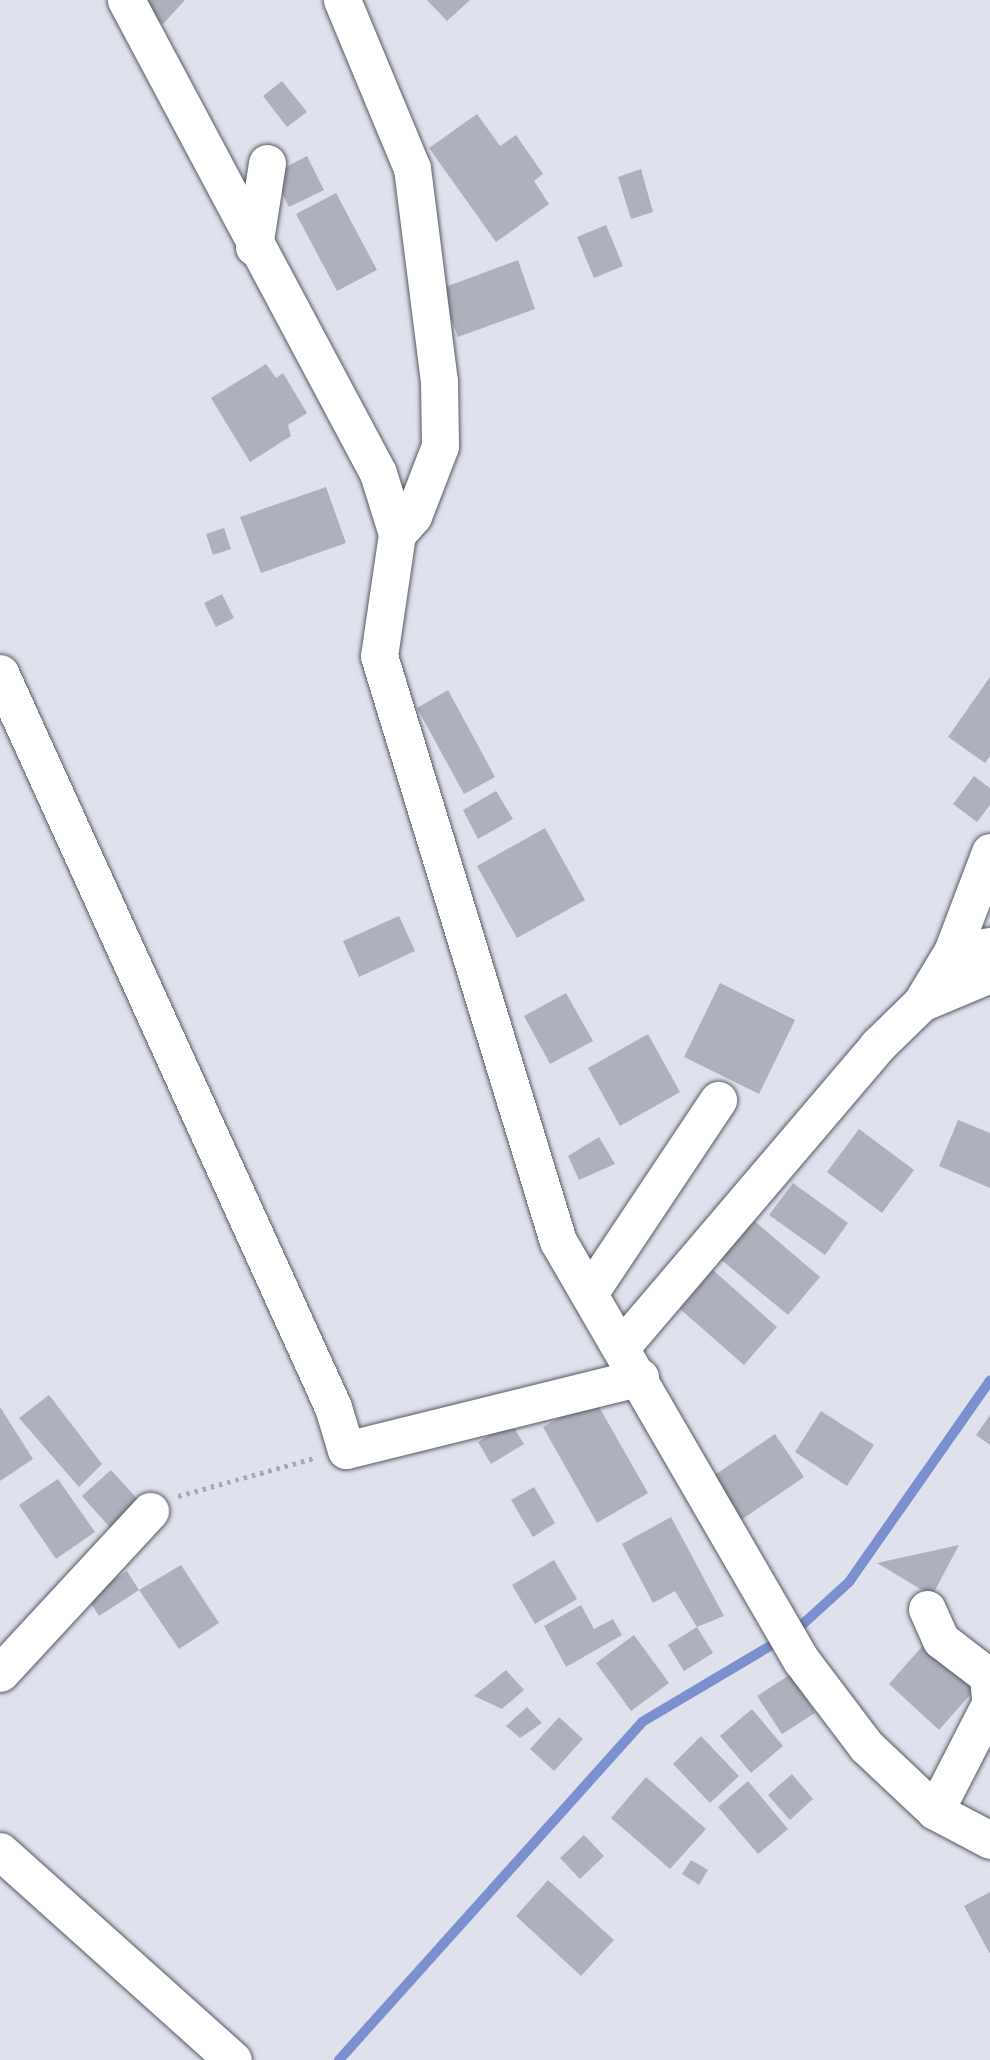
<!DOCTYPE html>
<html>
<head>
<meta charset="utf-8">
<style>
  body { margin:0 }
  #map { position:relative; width:990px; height:2060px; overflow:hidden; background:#dfe2ed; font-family:Poppins,sans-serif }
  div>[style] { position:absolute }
  .stream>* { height:10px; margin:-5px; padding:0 5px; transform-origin:5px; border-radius:5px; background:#7c90cf }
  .building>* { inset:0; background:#aeb1bc }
  .path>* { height:4.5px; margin-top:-2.25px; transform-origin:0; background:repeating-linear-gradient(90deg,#a7aab3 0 3.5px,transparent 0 8.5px) }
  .roads { filter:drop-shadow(0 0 2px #565a63) drop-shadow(0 0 2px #565a63) }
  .street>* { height:37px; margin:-18.5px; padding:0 18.5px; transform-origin:18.5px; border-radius:18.5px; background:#fff }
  span { translate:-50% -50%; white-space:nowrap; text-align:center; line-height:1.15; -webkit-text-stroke:7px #ecf0fb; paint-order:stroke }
</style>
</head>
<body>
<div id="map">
  <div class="stream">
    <div style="left:793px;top:1633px;width:76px;rotate:-42.3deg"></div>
    <div style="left:849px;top:1582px;width:246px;rotate:-55deg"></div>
    <div style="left:339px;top:2060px;width:454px;rotate:-48.1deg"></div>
    <div style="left:642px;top:1722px;width:161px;rotate:-30.7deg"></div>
  </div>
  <div class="building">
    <div style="clip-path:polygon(136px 0,185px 0,163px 24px)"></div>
    <div style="clip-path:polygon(427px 0,470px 0,447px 21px)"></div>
    <div style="clip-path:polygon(282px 81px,307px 112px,287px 127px,263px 96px)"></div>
    <div style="clip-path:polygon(477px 114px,500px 146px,516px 135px,543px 174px,534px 181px,549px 204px,496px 242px,429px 148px)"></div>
    <div style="clip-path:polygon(307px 156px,324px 190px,289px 207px,273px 174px)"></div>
    <div style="clip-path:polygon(641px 169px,653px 212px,631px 219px,618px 177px)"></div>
    <div style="clip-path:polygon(336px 193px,377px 270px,337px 291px,296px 214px)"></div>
    <div style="clip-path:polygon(606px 225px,623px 266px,594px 278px,577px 237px)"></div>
    <div style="clip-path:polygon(518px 260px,535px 309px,458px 337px,440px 289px)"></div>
    <div style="clip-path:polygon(266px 364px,276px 378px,283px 373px,307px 413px,288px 425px,291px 436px,250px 462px,211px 398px)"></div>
    <div style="clip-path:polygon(326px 487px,346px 543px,261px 573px,240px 517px)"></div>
    <div style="clip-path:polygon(224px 528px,231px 549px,213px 555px,206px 534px)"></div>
    <div style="clip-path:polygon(222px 594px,234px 618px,216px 627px,204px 603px)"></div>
    <div style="clip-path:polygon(990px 677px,990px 756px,985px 763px,948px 737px)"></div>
    <div style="clip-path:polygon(448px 690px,495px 777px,464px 794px,417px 708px)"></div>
    <div style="clip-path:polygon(974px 776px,990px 788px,990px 805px,977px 822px,953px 804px)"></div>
    <div style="clip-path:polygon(496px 791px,513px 819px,478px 839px,463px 810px)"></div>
    <div style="clip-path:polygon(545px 828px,585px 900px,517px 938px,477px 866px)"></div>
    <div style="clip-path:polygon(399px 916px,415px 951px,359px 977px,343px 941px)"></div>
    <div style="clip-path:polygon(720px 983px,795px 1020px,759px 1094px,684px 1057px)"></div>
    <div style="clip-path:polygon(566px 993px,593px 1041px,550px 1064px,524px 1016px)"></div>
    <div style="clip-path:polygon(648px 1034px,680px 1092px,620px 1126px,588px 1068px)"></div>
    <div style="clip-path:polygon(958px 1120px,990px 1133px,990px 1188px,939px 1166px)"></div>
    <div style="clip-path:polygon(859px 1129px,914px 1170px,882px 1213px,827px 1172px)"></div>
    <div style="clip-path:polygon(599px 1137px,615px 1164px,579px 1180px,568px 1156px)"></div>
    <div style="clip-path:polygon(793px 1183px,848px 1223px,825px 1255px,769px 1215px)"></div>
    <div style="clip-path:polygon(752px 1219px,820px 1277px,788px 1315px,719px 1258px)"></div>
    <div style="clip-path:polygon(713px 1270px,777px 1327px,744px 1365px,680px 1309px)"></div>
    <div style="clip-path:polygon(49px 1395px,102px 1464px,79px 1487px,19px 1418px)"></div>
    <div style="clip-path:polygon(594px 1398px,648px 1493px,597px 1523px,543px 1427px)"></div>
    <div style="clip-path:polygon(0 1407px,33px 1459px,0 1481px)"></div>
    <div style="clip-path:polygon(821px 1411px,874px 1445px,847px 1486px,795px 1452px)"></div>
    <div style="clip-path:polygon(990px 1415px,990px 1445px,976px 1435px)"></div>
    <div style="clip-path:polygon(511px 1423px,524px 1444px,491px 1464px,478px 1442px)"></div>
    <div style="clip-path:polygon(775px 1434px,804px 1477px,741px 1520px,712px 1477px)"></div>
    <div style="clip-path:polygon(111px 1470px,142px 1504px,113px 1531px,82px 1496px)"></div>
    <div style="clip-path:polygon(58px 1479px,95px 1532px,56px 1559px,19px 1505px)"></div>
    <div style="clip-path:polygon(534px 1487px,555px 1523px,533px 1537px,511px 1500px)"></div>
    <div style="clip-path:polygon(671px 1517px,724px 1616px,697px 1627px,675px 1591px,653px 1603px,622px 1544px)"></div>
    <div style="clip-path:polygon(959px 1545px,932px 1596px,877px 1563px)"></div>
    <div style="clip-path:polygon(554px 1560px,577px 1599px,535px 1624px,512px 1585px)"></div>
    <div style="clip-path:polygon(181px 1565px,219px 1623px,179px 1649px,139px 1590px,99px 1616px,87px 1597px,127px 1571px,139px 1590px)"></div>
    <div style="clip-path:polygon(581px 1605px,594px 1629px,613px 1619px,622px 1635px,566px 1667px,544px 1626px)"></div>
    <div style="clip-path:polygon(697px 1627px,713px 1653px,684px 1671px,668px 1645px)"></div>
    <div style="clip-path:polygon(634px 1635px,669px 1683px,631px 1711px,596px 1663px)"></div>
    <div style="clip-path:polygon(926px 1642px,976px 1688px,939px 1730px,889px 1684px)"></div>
    <div style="clip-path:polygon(506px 1670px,524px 1690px,502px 1709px,474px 1696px)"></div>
    <div style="clip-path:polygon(791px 1674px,815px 1713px,782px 1734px,757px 1696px)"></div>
    <div style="clip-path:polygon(527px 1707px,542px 1723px,520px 1738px,506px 1726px)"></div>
    <div style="clip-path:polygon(752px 1709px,783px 1746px,751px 1773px,720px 1736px)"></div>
    <div style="clip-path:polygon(559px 1717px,583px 1739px,554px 1771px,530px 1749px)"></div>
    <div style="clip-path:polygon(701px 1736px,739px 1776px,710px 1803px,673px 1764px)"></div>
    <div style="clip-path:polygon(792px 1774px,813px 1799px,790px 1820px,768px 1795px)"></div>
    <div style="clip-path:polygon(646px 1777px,706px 1829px,670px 1869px,611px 1818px)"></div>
    <div style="clip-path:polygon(748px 1781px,788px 1829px,758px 1854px,718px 1807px)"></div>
    <div style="clip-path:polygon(584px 1835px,604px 1856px,580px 1879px,560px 1858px)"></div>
    <div style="clip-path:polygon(691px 1860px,708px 1870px,699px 1885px,682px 1874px)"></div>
    <div style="clip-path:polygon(548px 1880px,614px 1940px,581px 1976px,516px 1916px)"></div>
    <div style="clip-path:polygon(990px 1892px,990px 1954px,964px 1906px)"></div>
  </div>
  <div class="path">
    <div style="left:178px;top:1496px;width:141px;rotate:-15.6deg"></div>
  </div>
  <div class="roads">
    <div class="street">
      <div style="left:126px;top:0;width:536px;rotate:61.95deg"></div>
      <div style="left:378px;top:473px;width:64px;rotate:72.7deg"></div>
      <div style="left:397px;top:534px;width:123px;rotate:98.4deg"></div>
      <div style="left:379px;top:656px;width:612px;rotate:72.99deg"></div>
      <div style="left:558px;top:1241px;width:484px;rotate:59.9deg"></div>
      <div style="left:801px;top:1660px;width:108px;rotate:52.9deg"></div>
      <div style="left:866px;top:1746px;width:95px;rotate:43.3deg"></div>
      <div style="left:935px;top:1811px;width:62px;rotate:27.8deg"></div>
      <div style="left:342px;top:0;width:182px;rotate:67.4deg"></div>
      <div style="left:412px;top:168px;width:215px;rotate:82.8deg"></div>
      <div style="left:439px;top:381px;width:65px;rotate:89.1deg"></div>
      <div style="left:440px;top:446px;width:75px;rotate:111.1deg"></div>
      <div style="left:413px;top:516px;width:24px;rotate:132deg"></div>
      <div style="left:254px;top:247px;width:85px;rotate:-81.2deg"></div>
      <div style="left:0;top:673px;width:806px;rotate:65.6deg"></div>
      <div style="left:333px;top:1407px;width:45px;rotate:73.2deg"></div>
      <div style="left:346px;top:1450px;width:303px;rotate:-13.9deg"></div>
      <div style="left:952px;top:952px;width:38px;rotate:-9deg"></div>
      <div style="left:921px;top:1003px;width:60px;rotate:-58.7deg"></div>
      <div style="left:952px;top:952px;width:107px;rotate:-69.2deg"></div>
      <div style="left:590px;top:1292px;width:231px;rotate:-56.3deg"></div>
      <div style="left:622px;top:1346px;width:394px;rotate:-49.6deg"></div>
      <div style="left:877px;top:1046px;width:62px;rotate:-44.3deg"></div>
      <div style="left:921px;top:1003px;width:75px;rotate:-22.8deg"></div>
      <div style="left:927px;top:1609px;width:34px;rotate:66deg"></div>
      <div style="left:941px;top:1640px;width:59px;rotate:37.5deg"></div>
      <div style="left:988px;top:1676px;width:21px;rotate:85deg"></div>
      <div style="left:0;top:1673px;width:221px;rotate:-47.2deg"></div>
      <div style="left:935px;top:1811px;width:120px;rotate:-62.8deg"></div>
      <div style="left:0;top:1851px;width:313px;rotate:41.9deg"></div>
    </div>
  </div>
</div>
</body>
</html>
